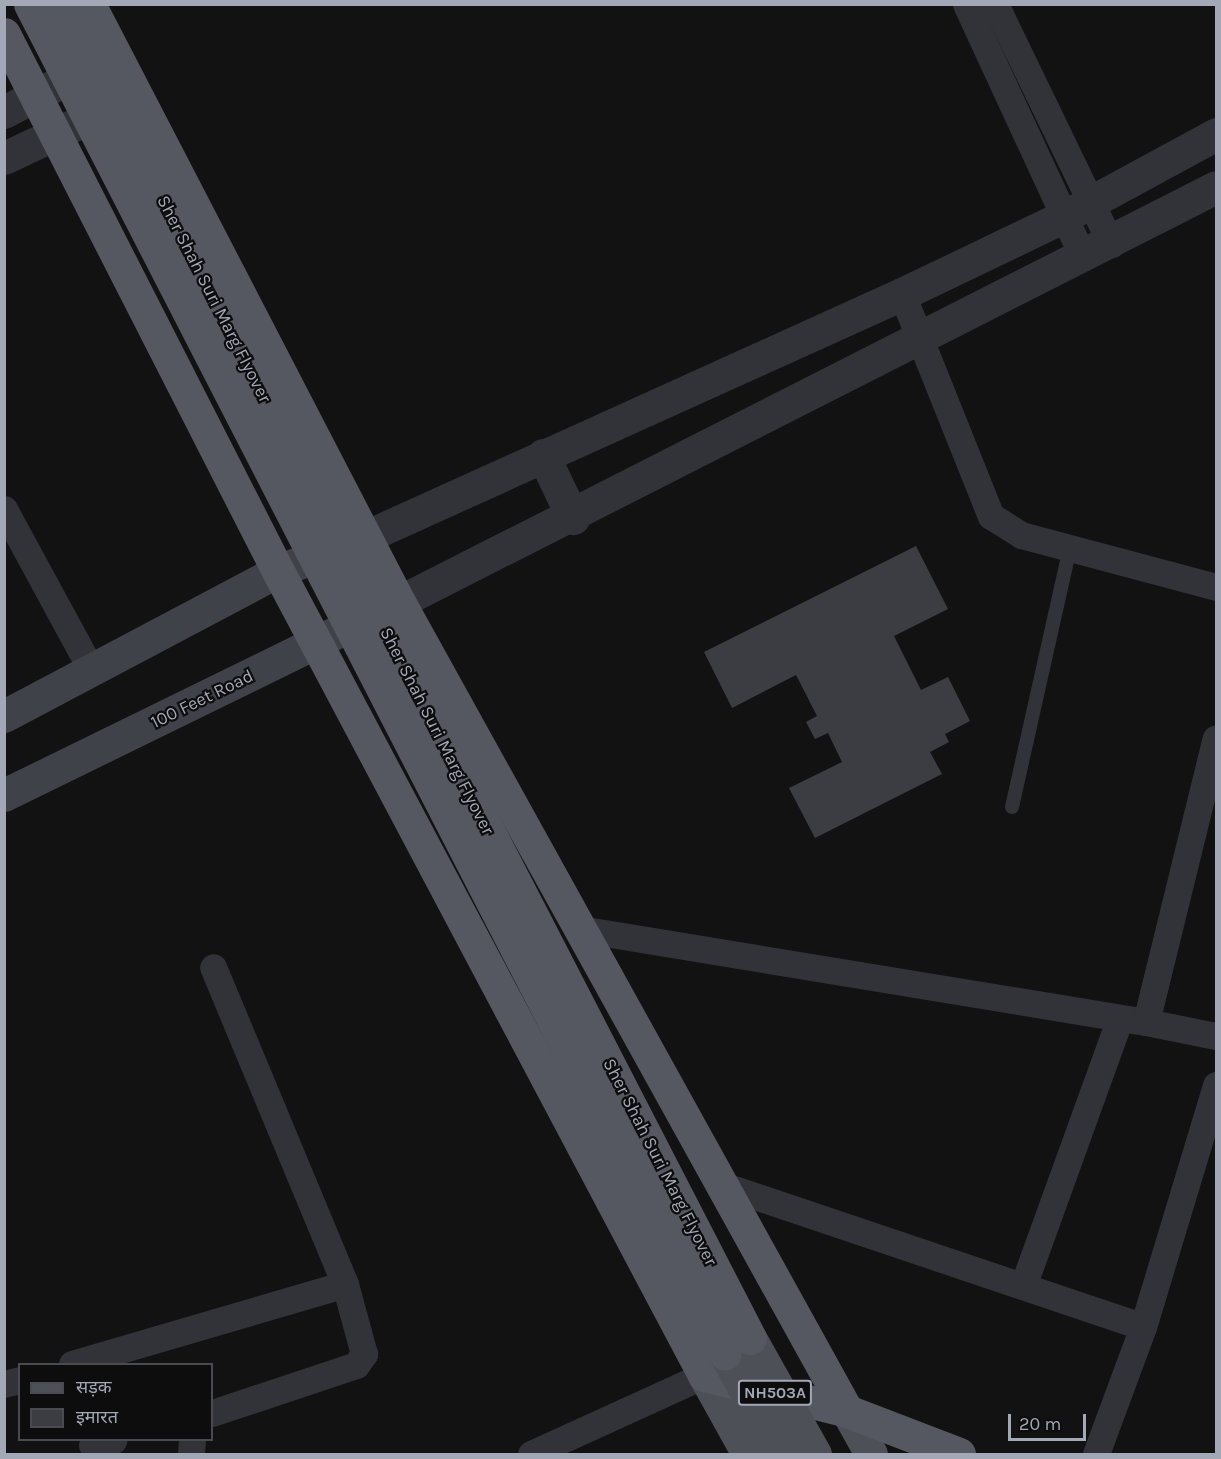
<!DOCTYPE html>
<meta charset="utf-8">
<style>
body{margin:0}
#map{position:relative;width:1221px;height:1459px;overflow:hidden;background:#121213;font-family:Karla,"Noto Sans Devanagari",sans-serif}
div>[style]{position:absolute}
[style*='--x']{left:calc(var(--x)*1px);top:calc(var(--y)*1px);width:calc(var(--w)*1px);rotate:calc(var(--a)*1deg)}
.building>*{inset:0;background:#3c3d43}
.service>*{height:14px;margin:-7px;padding:0 7px;transform-origin:7px;border-radius:7px;background:#323339}
.minor>*{height:27px;margin:-13.5px;padding:0 13.5px;transform-origin:13.5px;border-radius:13.5px;background:#323339}
.tertiary>*{height:33px;margin:-16.5px;padding:0 16.5px;transform-origin:16.5px;border-radius:16.5px;background:#323339}
.secondary>*{height:33px;margin:-16.5px;padding:0 16.5px;transform-origin:16.5px;border-radius:16.5px;background:#404249}
.primary>*{height:33px;margin:-16.5px;padding:0 16.5px;transform-origin:16.5px;border-radius:16.5px;background:#4e5058}
.trunk>*{height:33px;margin:-16.5px;padding:0 16.5px;transform-origin:16.5px;border-radius:16.5px;background:#565861}
.primary-bridge>*{height:33px;margin:-16.5px;padding:0 16.5px;transform-origin:16.5px;border-radius:16.5px;background:#4e5058}
.trunk-bridge>*{height:33px;margin:-16.5px;padding:0 16.5px;transform-origin:16.5px;border-radius:16.5px;background:#565861}
span{translate:-50% -50%;white-space:nowrap;text-align:center;line-height:1.15;-webkit-text-stroke:4.5px #0d0d0e;paint-order:stroke}
.shield-label span{padding:2px 4px;background:#0d0d0e;border:2px solid;border-radius:4px;-webkit-text-stroke-width:0}
.shield-label{font-size:16px;color:#a2a8b5;font-weight:700}
.street-label{font-size:18px;color:#a2a8b5}
.frame{position:absolute;inset:0;border:6px solid #a2a8b5;pointer-events:none}
.legend{position:absolute;left:18px;top:1363px;width:195px;height:78px;box-sizing:border-box;background:#0d0d0e;border:2px solid #494b51;margin:0;padding:8px 10px;list-style:none;font-size:18px;color:#a2a8b5}
.legend li{display:flex;align-items:center;gap:12px;height:30px}
.legend b{width:30px;border:2px solid #494b51}
.scale{position:absolute;left:1008px;top:1414px;width:78px;height:27px;box-sizing:border-box;border:3px solid #a2a8b5;border-top:0;padding-left:8px;font-size:18px;line-height:21px;white-space:nowrap;color:#a2a8b5;-webkit-text-stroke:4px #0d0d0e;paint-order:stroke}
</style>
<div id="map">
<div class="building">
<div style="clip-path:polygon(916px 546px,948px 609px,894px 636px,921px 690px,948px 677px,970px 721px,945px 734px,949px 742px,930px 752px,942px 774px,815px 838px,789px 788px,842px 762px,828px 733px,815px 739px,806px 722px,817px 716px,796px 675px,732px 708px,704px 652px)"></div>
</div>
<div class="service">
<div style="--x:1012;--y:807;--w:265;--a:-77.4"></div>
</div>
<div class="minor">
<div style="--x:966;--y:4;--w:279;--a:65.2"></div>
<div style="--x:995;--y:4;--w:267;--a:64.2"></div>
<div style="--x:902;--y:294;--w:239;--a:68.2"></div>
<div style="--x:991;--y:516;--w:36;--a:32"></div>
<div style="--x:1021;--y:535;--w:202;--a:14.9"></div>
<div style="--x:4;--y:509;--w:184;--a:61.5"></div>
<div style="--x:580;--y:929;--w:574;--a:9.33"></div>
<div style="--x:1146;--y:1022;--w:292;--a:-76.2"></div>
<div style="--x:1146;--y:1022;--w:71;--a:11.3"></div>
<div style="--x:722;--y:1185;--w:444;--a:18.6"></div>
<div style="--x:1023;--y:1286;--w:285;--a:-70.1"></div>
<div style="--x:72;--y:1364;--w:284;--a:-16.3"></div>
<div style="--x:4;--y:1384;--w:16;--a:-14"></div>
<div style="--x:212;--y:1413;--w:152;--a:-18.4"></div>
<div style="--x:356;--y:1365;--w:14;--a:-54"></div>
<div style="--x:364;--y:1354;--w:73;--a:-105.2"></div>
<div style="--x:345;--y:1284;--w:343;--a:-112.6"></div>
<div style="--x:92;--y:1445;--w:22;--a:-13"></div>
<div style="--x:191;--y:1454;--w:14;--a:-86"></div>
<div style="--x:531;--y:1454;--w:190;--a:-24.5"></div>
<div style="--x:1096;--y:1454;--w:135;--a:-69.7"></div>
<div style="--x:1143;--y:1327;--w:253;--a:-73.2"></div>
</div>
<div class="tertiary">
<div style="--x:4;--y:112;--w:101;--a:-27.8"></div>
<div style="--x:4;--y:158;--w:122;--a:-25.3"></div>
<div style="--x:543;--y:455;--w:70;--a:64.5"></div>
<div style="--x:365;--y:537;--w:589;--a:-24.35"></div>
<div style="--x:902;--y:294;--w:183;--a:-25.6"></div>
<div style="--x:1067;--y:215;--w:170;--a:-28.5"></div>
<div style="--x:399;--y:602;--w:916;--a:-26.93"></div>
</div>
<div class="secondary">
<div style="--x:4;--y:716;--w:310;--a:-27.9"></div>
<div style="--x:278;--y:571;--w:66;--a:-21.2"></div>
<div style="--x:4;--y:795;--w:414;--a:-26.1"></div>
</div>
<div class="primary">
<div style="--x:704;--y:1375;--w:90;--a:60.9"></div>
<div style="--x:847;--y:1411;--w:49;--a:60.8"></div>
</div>
<div class="trunk">
<div style="--x:89;--y:4;--w:674;--a:62.6"></div>
<div style="--x:399;--y:602;--w:925;--a:61.02"></div>
<div style="--x:4;--y:34;--w:603;--a:62.97"></div>
<div style="--x:278;--y:571;--w:910;--a:62.08"></div>
<div style="--x:704;--y:1375;--w:147;--a:14.1"></div>
<div style="--x:847;--y:1411;--w:120;--a:21"></div>
</div>
<div class="primary-bridge">
<div style="--x:750;--y:1338;--w:133;--a:60.7"></div>
<div style="--x:725;--y:1354;--w:115;--a:60.8"></div>
</div>
<div class="trunk-bridge">
<div style="--x:30;--y:4;--w:1518;--a:62.76"></div>
<div style="--x:62;--y:4;--w:1501;--a:62.72"></div>
</div>
<div class="shield-label">
<span style="left:775px;top:1393px">NH503A</span>
</div>
<div class="street-label">
<span style="left:214px;top:299px;rotate:63deg">Sher Shah Suri Marg Flyover</span>
<span style="left:202px;top:699px;rotate:-26deg">100 Feet Road</span>
<span style="left:437px;top:731px;rotate:63deg">Sher Shah Suri Marg Flyover</span>
<span style="left:660px;top:1162px;rotate:63deg">Sher Shah Suri Marg Flyover</span>
</div>
<div class="frame"></div>
<ul class="legend">
<li><b style="height:8px;background:#4e5058"></b>सड़क</li>
<li><b style="height:16px;background:#3c3d43"></b>इमारत</li>
</ul>
<div class="scale">20 m</div>
</div>
